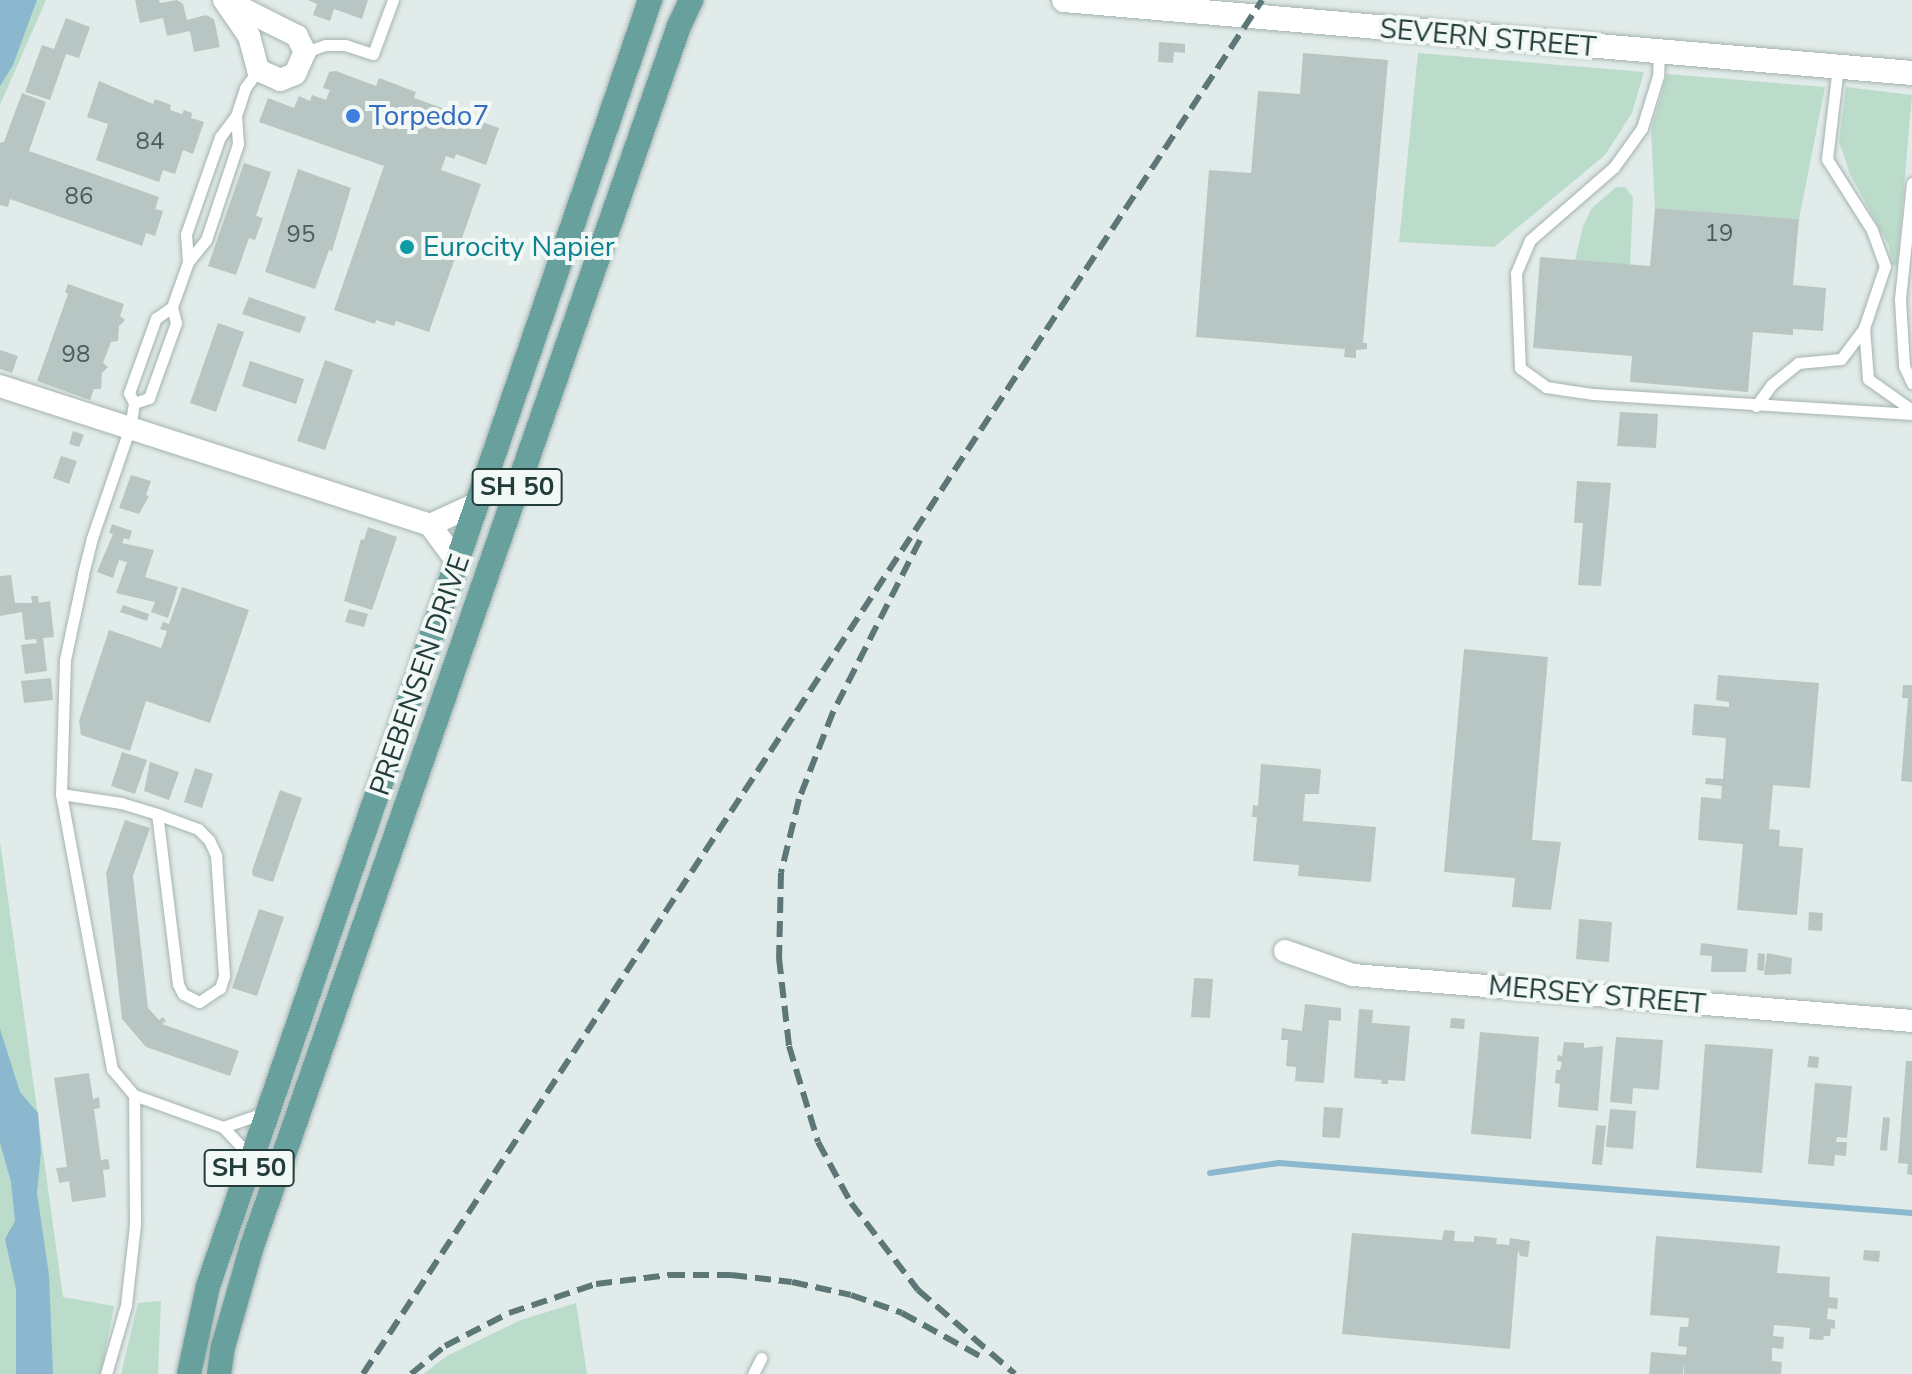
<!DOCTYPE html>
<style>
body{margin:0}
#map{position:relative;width:1912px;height:1374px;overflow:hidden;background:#e1ebe9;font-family:"Nunito Sans",sans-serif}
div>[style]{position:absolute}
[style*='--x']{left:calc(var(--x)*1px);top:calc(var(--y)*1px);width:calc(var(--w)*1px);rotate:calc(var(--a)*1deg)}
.green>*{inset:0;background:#bbdcca}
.water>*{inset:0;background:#8bb8cf}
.stream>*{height:6px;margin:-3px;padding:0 3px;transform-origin:3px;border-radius:3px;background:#8bb8cf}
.building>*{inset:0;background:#b7c6c2}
.roads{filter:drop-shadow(0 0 2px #a4b3b1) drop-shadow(0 0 2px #a4b3b1)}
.service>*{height:11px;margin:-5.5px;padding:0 5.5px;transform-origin:5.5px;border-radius:5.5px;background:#fff}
.minor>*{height:22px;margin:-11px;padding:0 11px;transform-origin:11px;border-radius:11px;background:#fff}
.tertiary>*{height:24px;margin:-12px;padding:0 12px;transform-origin:12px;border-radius:12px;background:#fff}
.primary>*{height:24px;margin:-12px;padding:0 12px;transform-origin:12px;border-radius:12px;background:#67a09c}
.rail>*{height:6px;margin-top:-3px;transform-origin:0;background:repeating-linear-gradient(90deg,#5c7775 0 16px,transparent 0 24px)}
.dots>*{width:22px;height:22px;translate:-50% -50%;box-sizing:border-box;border:4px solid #f2f8f6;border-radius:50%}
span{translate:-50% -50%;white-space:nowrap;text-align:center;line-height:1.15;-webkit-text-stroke:8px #f2f8f6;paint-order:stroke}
.number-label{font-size:24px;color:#475e5b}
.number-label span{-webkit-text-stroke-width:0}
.shield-label span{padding:2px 6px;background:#f2f8f6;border:2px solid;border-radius:6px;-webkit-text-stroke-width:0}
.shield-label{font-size:26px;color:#223c39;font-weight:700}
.street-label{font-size:28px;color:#223c39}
.shop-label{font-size:28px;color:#366cbe}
.left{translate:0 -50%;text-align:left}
.culture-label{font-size:28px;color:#0d838f}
</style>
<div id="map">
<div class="green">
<div style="clip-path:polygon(0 0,46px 0,0 105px)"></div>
<div style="clip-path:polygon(1418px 53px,1644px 72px,1632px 113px,1605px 155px,1494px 247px,1399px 242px)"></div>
<div style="clip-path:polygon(1667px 74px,1825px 87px,1799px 219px,1655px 208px,1651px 131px)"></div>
<div style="clip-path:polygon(1846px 87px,1912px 95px,1897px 266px,1892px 264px,1889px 246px,1850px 174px,1839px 142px)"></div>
<div style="clip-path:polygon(1616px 187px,1625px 187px,1633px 197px,1630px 265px,1575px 260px,1583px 226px,1592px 208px)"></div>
<div style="clip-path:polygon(0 841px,63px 1297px,114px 1306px,101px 1374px,0 1374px)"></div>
<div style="clip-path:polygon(161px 1301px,158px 1374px,121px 1374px,138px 1303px)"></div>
<div style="clip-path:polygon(576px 1303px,587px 1374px,423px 1374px,447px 1356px,521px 1320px)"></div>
</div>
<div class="water">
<div style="clip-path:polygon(0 0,37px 0,13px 65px,0 86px)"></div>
<div style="clip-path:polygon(0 1029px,20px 1092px,38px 1113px,41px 1152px,37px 1193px,49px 1275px,53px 1374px,16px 1374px,16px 1289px,5px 1239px,15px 1221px,11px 1182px,0 1143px)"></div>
</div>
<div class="stream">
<div style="--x:1210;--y:1173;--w:70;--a:-8.2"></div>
<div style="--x:1279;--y:1163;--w:635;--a:4.52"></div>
</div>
<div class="building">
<div style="clip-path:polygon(135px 0,159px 0,160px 3px,177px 0,183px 4px,187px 20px,206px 15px,214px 19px,220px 47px,194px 52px,190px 31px,167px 36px,163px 18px,140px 23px)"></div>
<div style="clip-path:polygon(308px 0,368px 0,362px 19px,334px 9px,330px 21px,313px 15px,317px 4px)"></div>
<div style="clip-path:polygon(66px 18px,90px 27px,79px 58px,66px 54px,50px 100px,25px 92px,42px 45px,54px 49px)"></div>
<div style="clip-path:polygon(1159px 42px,1185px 44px,1185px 53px,1174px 52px,1173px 63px,1158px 62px)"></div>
<div style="clip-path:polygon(1303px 53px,1388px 60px,1363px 343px,1367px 343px,1367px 349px,1356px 350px,1356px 358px,1344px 357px,1345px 349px,1196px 337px,1209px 170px,1251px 173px,1258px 91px,1300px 94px)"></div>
<div style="clip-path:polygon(336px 71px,376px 86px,379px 78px,416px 92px,414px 98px,499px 128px,486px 165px,456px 154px,454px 159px,446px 156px,441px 170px,481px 184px,429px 332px,396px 321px,394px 326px,376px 320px,375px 324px,334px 310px,384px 166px,259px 122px,268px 98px,294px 108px,299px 96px,310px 101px,312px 95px,326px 100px,330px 90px,323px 88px,329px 72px)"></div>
<div style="clip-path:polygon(99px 81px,153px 104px,155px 99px,171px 105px,170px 110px,182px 114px,184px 110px,192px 113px,191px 118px,204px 122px,193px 154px,183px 150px,175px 174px,163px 170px,159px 182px,96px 160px,108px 124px,87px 117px)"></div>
<div style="clip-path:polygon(22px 93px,46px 102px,29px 151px,159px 197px,155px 209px,163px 211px,155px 236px,146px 233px,142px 246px,10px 199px,8px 207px,0 205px,0 143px,4px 142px)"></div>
<div style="clip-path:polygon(244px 163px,271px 172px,256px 216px,263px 218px,255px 240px,249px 238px,236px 275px,208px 266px)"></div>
<div style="clip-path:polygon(298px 169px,351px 188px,332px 251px,329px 250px,315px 289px,265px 272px)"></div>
<div style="clip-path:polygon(1655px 208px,1799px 219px,1793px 285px,1826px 288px,1823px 331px,1793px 329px,1793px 335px,1753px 332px,1748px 392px,1630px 382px,1632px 356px,1533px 348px,1540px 257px,1650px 266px)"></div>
<div style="clip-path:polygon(68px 284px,124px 304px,120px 316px,125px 320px,119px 326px,118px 341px,111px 342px,103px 363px,108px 367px,102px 373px,101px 389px,94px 389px,90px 400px,37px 381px,68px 294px,65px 292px)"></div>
<div style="clip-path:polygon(249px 297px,306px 317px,300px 333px,242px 314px)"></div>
<div style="clip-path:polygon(218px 323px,244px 332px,216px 412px,190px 403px)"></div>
<div style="clip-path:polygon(0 350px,18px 356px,12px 373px,0 369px)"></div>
<div style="clip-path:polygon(325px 360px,353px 370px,325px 450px,297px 441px)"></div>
<div style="clip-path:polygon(250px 361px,304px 379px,296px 404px,242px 386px)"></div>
<div style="clip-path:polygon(1620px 412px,1658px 414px,1656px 448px,1617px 446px)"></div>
<div style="clip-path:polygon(73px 431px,84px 435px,79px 447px,69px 444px)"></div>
<div style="clip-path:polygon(61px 456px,77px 461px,69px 484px,53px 478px)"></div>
<div style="clip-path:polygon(131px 475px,151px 481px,146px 495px,149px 496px,139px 514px,119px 508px)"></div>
<div style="clip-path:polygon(1577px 481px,1611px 483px,1601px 586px,1578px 585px,1583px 523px,1574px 523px)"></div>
<div style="clip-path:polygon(112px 524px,132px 531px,129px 540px,124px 538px,122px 543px,154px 550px,145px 577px,178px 587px,168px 618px,151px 612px,155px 602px,116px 593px,127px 562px,119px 560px,113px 578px,97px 572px,113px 534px,109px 533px)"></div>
<div style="clip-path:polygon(368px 527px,397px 537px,372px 610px,344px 601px,361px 539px,364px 540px)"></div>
<div style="clip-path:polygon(11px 575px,15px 603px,32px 603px,31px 596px,38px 596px,39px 603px,50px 601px,54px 637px,43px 638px,47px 671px,25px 674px,21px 645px,37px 643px,36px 639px,25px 640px,22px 612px,0 616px,0 576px)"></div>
<div style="clip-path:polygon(182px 587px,249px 610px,210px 723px,146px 701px,130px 751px,81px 735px,79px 721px,109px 630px,161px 648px,167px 631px,160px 629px,163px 622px,169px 624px)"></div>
<div style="clip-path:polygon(123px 605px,149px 614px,147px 621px,120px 612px)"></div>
<div style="clip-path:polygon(349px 609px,368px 614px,364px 627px,345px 622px)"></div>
<div style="clip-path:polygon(1464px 649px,1548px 657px,1532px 840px,1561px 842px,1551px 910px,1512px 907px,1515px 878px,1444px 872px)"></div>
<div style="clip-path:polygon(1718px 675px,1819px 683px,1810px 788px,1773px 785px,1769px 829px,1780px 830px,1779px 846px,1803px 848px,1797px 915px,1737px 910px,1743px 844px,1698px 840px,1701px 797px,1721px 799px,1722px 786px,1705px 784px,1706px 778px,1723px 779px,1726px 738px,1692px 735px,1694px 704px,1729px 707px,1729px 702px,1716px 700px)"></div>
<div style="clip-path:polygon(51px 678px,53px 700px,24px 703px,21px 681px)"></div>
<div style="clip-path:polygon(1903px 685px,1912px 685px,1912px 782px,1901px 781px,1908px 698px,1902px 698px)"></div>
<div style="clip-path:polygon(122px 752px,147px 760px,135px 794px,111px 786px)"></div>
<div style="clip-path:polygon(150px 762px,179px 772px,169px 800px,144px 791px)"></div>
<div style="clip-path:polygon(1261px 764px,1321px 769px,1319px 794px,1305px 794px,1303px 821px,1376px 827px,1371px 882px,1298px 876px,1299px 865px,1253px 861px,1257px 817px,1252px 817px,1253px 805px,1258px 806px)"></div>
<div style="clip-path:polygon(195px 768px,213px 774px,202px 808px,184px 802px)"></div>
<div style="clip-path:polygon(280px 790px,302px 798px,273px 882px,253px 876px,252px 871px)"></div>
<div style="clip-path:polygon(125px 820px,150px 828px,133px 876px,148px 1008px,159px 1020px,163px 1017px,166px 1021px,162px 1024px,239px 1051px,230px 1076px,146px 1047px,122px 1019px,106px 873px)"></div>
<div style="clip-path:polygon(259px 909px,284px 917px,257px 996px,232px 988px)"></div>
<div style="clip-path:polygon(1809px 912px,1823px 913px,1822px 931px,1808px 930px)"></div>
<div style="clip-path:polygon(1579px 919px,1612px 922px,1609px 962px,1576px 959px)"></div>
<div style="clip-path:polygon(1701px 943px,1748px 949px,1746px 972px,1711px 972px,1712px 956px,1700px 955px)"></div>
<div style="clip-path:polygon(1758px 953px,1765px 954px,1764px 971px,1757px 970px)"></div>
<div style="clip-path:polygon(1767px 953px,1792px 958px,1791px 974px,1764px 975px)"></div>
<div style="clip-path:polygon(1194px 978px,1213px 979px,1210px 1018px,1191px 1017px)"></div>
<div style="clip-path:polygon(1305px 1004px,1341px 1008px,1341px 1021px,1329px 1020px,1324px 1083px,1295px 1081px,1296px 1067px,1286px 1066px,1288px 1040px,1281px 1040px,1282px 1028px,1302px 1031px)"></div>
<div style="clip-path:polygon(1359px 1009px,1373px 1010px,1372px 1023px,1410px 1026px,1405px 1081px,1388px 1080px,1388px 1084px,1381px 1084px,1382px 1080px,1354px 1078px)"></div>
<div style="clip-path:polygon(1451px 1018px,1465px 1019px,1464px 1029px,1450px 1028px)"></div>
<div style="clip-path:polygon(1480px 1032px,1539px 1037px,1531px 1139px,1471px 1134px)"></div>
<div style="clip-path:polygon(1616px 1037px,1663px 1040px,1659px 1090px,1633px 1088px,1632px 1104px,1610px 1102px)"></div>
<div style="clip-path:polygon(1564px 1042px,1584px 1043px,1584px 1048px,1603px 1046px,1598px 1111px,1558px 1107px,1560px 1084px,1555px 1083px,1556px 1070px,1560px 1070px,1562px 1062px,1557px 1061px,1558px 1055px,1562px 1056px)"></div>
<div style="clip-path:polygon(1705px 1044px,1773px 1049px,1762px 1173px,1696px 1168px)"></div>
<div style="clip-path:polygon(1809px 1056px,1819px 1057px,1818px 1068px,1807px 1067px)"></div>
<div style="clip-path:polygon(1906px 1061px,1912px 1061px,1912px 1175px,1907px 1174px,1908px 1164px,1898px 1163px)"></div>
<div style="clip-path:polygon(89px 1073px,93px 1099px,99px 1097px,100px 1108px,94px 1109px,101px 1160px,108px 1159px,110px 1169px,103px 1170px,106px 1197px,72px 1202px,69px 1181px,59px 1183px,58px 1176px,56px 1168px,67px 1167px,54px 1078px)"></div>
<div style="clip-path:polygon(1815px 1083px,1852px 1086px,1847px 1138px,1837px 1137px,1836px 1142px,1847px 1142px,1846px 1156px,1835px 1155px,1834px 1166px,1808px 1164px)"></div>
<div style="clip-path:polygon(1324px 1107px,1343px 1108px,1340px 1138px,1322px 1137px)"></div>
<div style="clip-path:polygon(1610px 1109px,1636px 1111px,1633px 1149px,1606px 1147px)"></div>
<div style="clip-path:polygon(1883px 1117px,1890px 1118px,1887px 1151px,1880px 1150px)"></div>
<div style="clip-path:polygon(1596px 1125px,1606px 1126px,1602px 1165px,1592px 1164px)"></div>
<div style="clip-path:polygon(1444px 1230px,1455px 1231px,1454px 1241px,1474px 1242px,1474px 1236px,1497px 1238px,1496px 1244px,1509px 1245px,1510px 1238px,1530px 1241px,1528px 1257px,1520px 1256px,1518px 1250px,1510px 1349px,1342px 1334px,1352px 1233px,1442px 1240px)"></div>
<div style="clip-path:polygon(1656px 1236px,1780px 1246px,1777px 1273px,1830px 1277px,1829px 1297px,1838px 1298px,1837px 1309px,1828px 1308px,1827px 1319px,1835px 1320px,1835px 1329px,1831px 1328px,1830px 1336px,1824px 1336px,1823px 1340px,1809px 1339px,1810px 1328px,1774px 1325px,1773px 1336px,1784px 1337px,1783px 1349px,1772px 1348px,1772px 1361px,1782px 1362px,1781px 1374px,1684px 1374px,1684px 1362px,1683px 1374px,1649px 1374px,1651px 1352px,1686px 1355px,1687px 1347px,1678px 1346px,1680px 1327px,1688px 1327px,1689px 1318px,1650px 1315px)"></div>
<div style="clip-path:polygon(1864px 1250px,1880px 1251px,1879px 1262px,1863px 1260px)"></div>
</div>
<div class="roads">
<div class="service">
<div style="--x:305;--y:52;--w:21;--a:-19"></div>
<div style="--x:325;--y:45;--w:20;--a:0"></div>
<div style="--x:345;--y:45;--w:29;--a:18"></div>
<div style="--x:373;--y:54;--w:58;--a:-69.7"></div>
<div style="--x:1659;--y:52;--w:24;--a:92"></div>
<div style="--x:1658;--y:76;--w:54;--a:107.1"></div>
<div style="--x:1642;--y:128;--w:48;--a:125.7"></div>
<div style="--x:1614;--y:167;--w:111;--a:139"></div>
<div style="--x:1530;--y:240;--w:36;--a:113"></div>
<div style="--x:1516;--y:273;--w:95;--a:87.6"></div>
<div style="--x:1520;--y:368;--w:32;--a:36"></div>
<div style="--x:1546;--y:387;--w:48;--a:8.5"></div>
<div style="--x:1593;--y:394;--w:320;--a:3.6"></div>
<div style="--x:1912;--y:183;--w:118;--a:95.9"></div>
<div style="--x:1900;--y:300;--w:66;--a:86.5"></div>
<div style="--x:1904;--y:366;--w:19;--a:65"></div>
<div style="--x:188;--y:262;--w:28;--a:-94"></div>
<div style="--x:186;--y:234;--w:103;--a:-70.7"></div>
<div style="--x:220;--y:137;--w:26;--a:-53"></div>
<div style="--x:236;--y:116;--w:29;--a:-72"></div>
<div style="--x:245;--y:88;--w:22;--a:-54"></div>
<div style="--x:172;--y:307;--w:19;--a:145"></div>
<div style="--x:156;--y:318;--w:80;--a:109.8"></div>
<div style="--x:129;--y:393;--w:11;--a:63"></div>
<div style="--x:134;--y:403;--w:24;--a:99"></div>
<div style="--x:130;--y:427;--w:117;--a:108.9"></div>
<div style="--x:92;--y:538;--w:38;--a:104"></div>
<div style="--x:83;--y:575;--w:87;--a:102"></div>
<div style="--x:65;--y:660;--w:134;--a:91.7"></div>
<div style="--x:61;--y:794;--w:280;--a:79.5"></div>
<div style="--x:112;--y:1069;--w:34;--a:50"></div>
<div style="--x:134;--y:1095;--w:95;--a:19.8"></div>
<div style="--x:223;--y:1127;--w:41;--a:47"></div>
<div style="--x:1864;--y:328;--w:51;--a:85.5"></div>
<div style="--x:1868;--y:379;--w:54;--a:35.2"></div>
<div style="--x:134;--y:403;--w:16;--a:-18"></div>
<div style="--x:149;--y:398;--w:80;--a:-70.2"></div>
<div style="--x:176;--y:323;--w:16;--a:-104"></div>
<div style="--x:172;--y:307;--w:48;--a:-70.4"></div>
<div style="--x:188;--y:262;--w:28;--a:-51"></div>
<div style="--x:206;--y:240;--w:101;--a:-71.6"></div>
<div style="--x:238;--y:144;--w:28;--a:-94"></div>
<div style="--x:1756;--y:406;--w:26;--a:-54"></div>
<div style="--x:1771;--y:385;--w:35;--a:-39"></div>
<div style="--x:1798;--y:363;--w:43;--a:-5.3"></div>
<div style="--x:1841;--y:359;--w:39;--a:-53"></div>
<div style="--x:1864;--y:328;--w:65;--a:-71.3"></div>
<div style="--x:1885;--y:266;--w:38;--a:-110"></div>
<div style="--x:1872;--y:230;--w:84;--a:-122.4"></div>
<div style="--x:1827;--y:159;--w:93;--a:-83.2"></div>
<div style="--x:61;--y:794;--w:61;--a:8.5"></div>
<div style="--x:121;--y:803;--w:38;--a:17"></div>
<div style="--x:157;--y:814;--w:44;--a:20.1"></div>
<div style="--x:198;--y:829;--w:16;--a:45"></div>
<div style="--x:209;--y:840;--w:17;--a:65"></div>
<div style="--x:216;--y:855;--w:121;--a:86.2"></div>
<div style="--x:224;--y:976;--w:13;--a:108"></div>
<div style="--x:220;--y:988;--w:25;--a:146"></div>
<div style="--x:199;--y:1002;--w:18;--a:-153"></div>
<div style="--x:183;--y:994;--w:11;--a:-117"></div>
<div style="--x:178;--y:984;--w:171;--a:-97"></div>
<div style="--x:223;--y:1127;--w:43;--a:-18.9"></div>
<div style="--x:106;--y:1374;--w:72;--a:-73.8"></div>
<div style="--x:126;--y:1305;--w:81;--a:-83.6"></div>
<div style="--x:135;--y:1225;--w:130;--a:-90.4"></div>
<div style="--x:753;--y:1374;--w:18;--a:-63"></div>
</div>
<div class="minor">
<div style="--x:224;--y:0;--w:44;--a:55.2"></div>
<div style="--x:249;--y:36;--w:35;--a:75"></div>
<div style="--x:258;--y:70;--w:24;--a:24"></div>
<div style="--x:280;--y:80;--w:16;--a:-22"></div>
<div style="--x:295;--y:74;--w:24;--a:-66"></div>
<div style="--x:305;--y:52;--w:18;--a:-117"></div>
<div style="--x:297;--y:36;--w:80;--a:-153.4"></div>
<div style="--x:0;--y:386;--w:452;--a:17.9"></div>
<div style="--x:430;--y:525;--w:47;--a:53.6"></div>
<div style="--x:430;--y:525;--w:53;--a:-24.6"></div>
<div style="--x:1285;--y:951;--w:72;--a:19.4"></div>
<div style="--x:1353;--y:975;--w:561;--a:4.7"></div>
</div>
<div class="tertiary">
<div style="--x:1064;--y:0;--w:851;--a:4.92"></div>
</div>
<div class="primary">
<div style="--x:189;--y:1374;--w:90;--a:-77.8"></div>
<div style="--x:208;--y:1286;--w:1360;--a:-71.03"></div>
<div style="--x:219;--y:1374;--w:27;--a:-82"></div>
<div style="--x:223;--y:1347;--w:105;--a:-74"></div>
<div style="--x:252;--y:1246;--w:1293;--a:-70.71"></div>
<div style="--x:679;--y:26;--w:29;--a:-65"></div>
</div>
</div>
<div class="rail">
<div style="--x:920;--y:540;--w:193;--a:116.8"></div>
<div style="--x:833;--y:712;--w:93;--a:111.3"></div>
<div style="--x:799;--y:799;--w:76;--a:103.7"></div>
<div style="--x:781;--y:873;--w:85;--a:91.3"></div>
<div style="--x:779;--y:958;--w:89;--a:83.5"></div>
<div style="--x:789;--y:1046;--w:100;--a:73.2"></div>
<div style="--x:818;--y:1142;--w:69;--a:61.6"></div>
<div style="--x:851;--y:1203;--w:110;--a:52.4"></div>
<div style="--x:918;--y:1290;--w:128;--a:40.9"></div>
<div style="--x:363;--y:1374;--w:1642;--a:-56.8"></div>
<div style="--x:411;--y:1374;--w:44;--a:-39.5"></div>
<div style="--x:445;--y:1346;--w:72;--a:-27.3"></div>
<div style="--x:509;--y:1313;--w:92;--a:-18.4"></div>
<div style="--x:596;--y:1284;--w:74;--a:-7"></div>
<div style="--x:669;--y:1275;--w:62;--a:0"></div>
<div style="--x:731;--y:1275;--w:61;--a:6.5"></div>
<div style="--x:792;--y:1282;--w:60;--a:12.4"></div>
<div style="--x:851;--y:1295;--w:54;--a:19.4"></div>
<div style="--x:902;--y:1313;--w:89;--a:28.9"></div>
</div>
<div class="dots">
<div style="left:353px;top:116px;background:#3f7fe0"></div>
<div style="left:407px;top:247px;background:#0f9aa8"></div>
</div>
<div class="number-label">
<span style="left:150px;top:142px">84</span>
<span style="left:79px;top:197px">86</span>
<span style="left:1719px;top:234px">19</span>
<span style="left:301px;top:235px">95</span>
<span style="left:76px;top:355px">98</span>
</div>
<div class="shield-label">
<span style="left:517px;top:487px">SH 50</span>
<span style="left:249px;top:1168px">SH 50</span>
</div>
<div class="street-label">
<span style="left:1488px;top:38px;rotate:5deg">SEVERN STREET</span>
<span style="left:420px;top:675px;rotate:-71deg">PREBENSEN DRIVE</span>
<span style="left:1597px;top:995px;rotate:5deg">MERSEY STREET</span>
</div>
<div class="shop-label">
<span class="left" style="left:369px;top:116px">Torpedo7</span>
</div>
<div class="culture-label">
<span class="left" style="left:423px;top:247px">Eurocity Napier</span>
</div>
</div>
